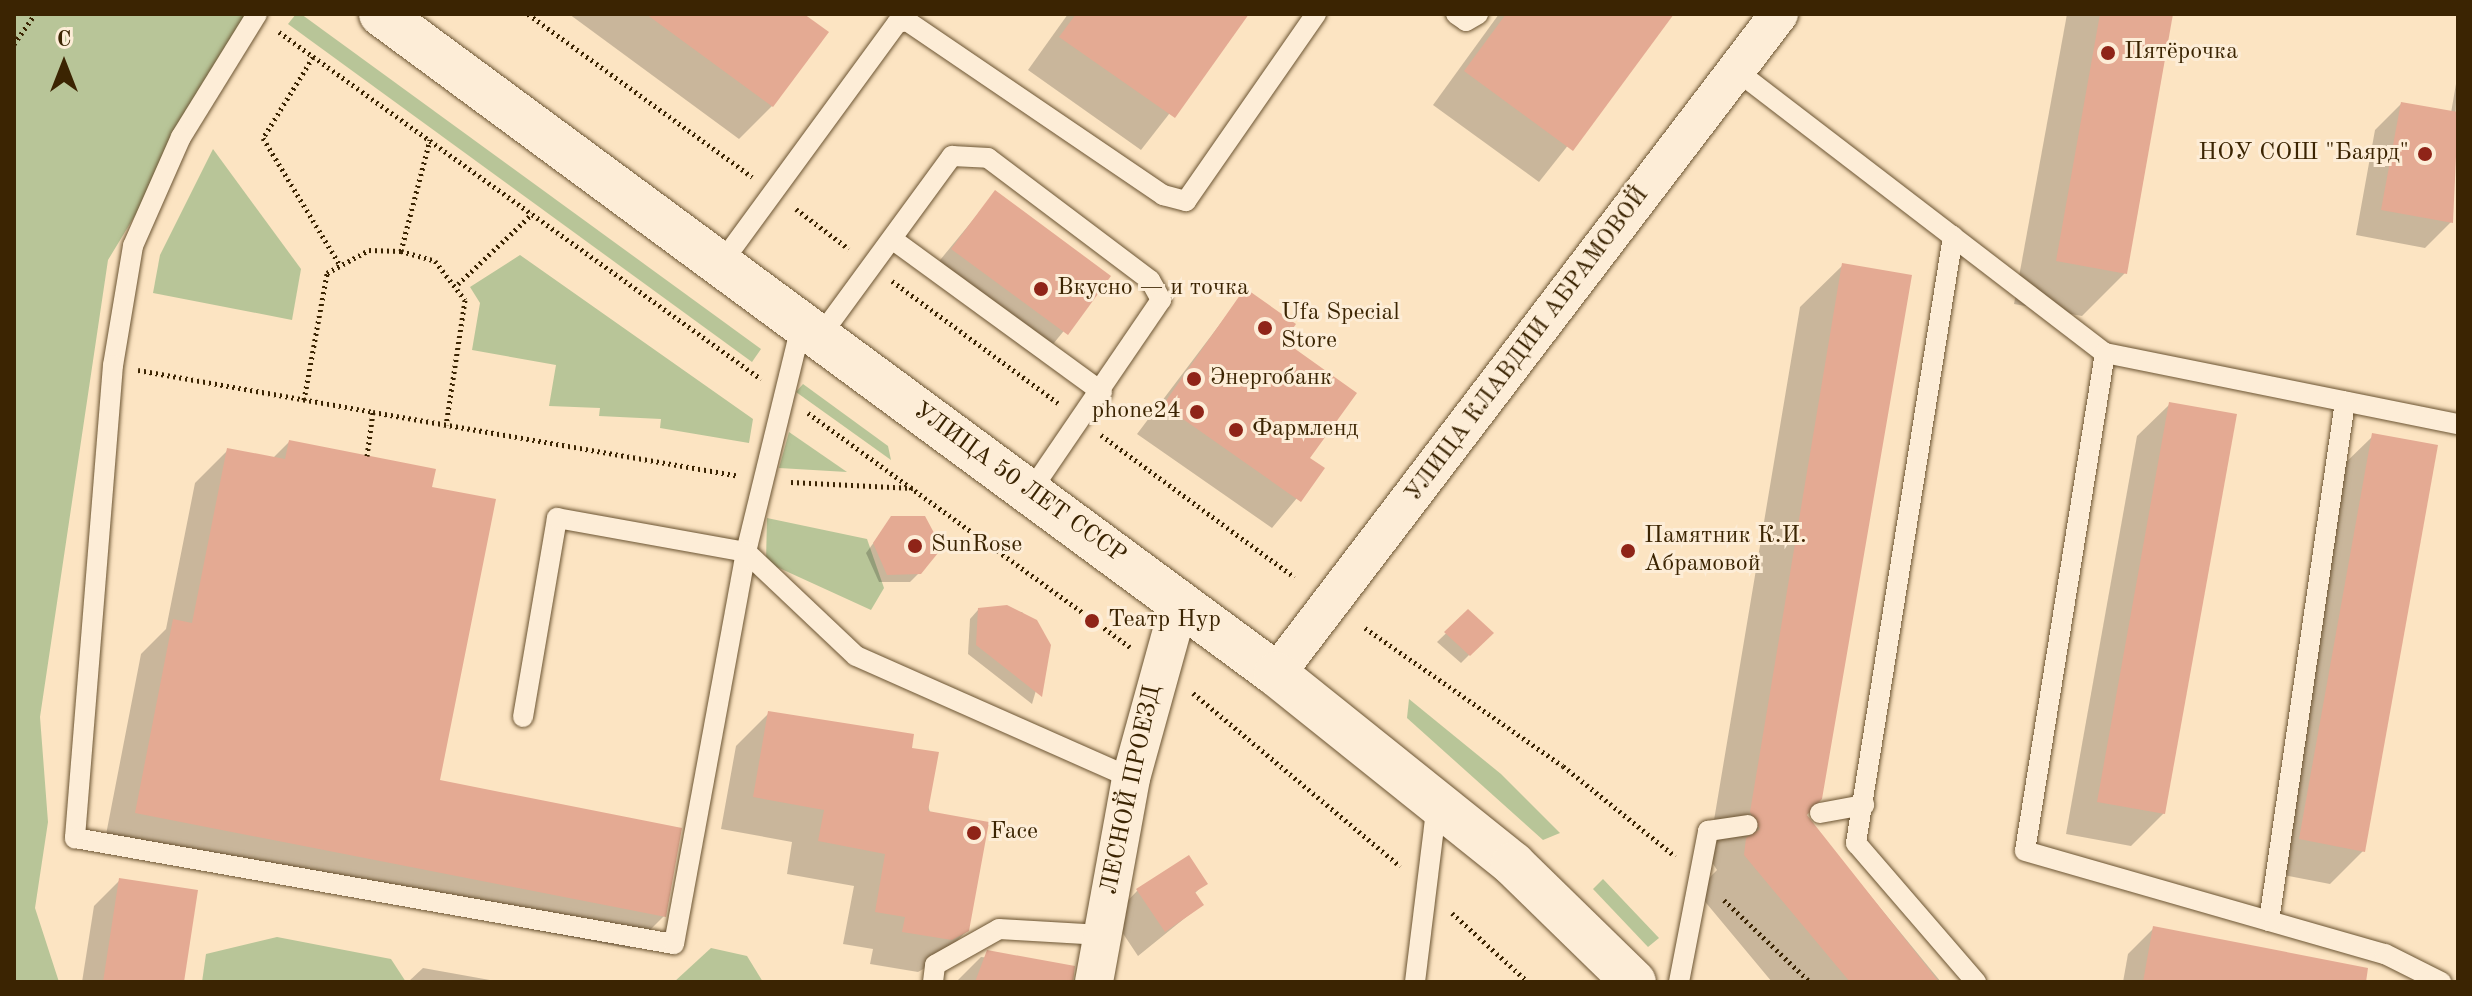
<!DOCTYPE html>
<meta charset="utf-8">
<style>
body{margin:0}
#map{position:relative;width:2472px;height:996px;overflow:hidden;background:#fce4c2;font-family:"Old Standard TT",serif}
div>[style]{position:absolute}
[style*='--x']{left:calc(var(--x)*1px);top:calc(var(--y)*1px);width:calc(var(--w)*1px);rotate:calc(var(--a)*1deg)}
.green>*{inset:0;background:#b8c598}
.shadow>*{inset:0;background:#0003}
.building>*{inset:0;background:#e4aa93}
.path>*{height:5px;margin-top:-2.5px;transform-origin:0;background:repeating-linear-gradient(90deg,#3b2402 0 2px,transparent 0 6px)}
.roads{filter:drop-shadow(0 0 2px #6b5432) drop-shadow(0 0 2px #6b5432)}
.service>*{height:20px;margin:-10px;padding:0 10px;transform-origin:10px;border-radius:10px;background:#fdedd7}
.minor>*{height:38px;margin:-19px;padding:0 19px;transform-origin:19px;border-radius:19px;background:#fdedd7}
.secondary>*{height:44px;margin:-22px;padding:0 22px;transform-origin:22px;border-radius:22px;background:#fdedd7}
.dots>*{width:22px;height:22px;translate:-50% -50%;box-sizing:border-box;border:4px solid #fdedd7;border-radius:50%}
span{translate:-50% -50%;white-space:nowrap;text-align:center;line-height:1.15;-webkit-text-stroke:6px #fdedd7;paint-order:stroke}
.poi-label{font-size:24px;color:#3b2402}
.left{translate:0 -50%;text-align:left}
.right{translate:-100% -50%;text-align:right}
.street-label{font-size:24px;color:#3b2402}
.frame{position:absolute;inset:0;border:16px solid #3b2402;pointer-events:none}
.north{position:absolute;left:24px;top:24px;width:80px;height:80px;-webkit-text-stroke:6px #fdedd7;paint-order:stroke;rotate:0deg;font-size:22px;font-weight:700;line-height:32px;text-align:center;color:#3b2402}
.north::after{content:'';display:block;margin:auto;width:28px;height:36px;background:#3b2402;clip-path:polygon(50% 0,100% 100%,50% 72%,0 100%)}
</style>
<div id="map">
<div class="green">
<div style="clip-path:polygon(14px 14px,256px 16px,108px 260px,40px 717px,48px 822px,35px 908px,59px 982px,14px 982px)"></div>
<div style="clip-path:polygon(296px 14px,301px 14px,761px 349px,752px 362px,288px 24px)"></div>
<div style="clip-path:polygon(213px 149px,301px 269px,292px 320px,153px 293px,160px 255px)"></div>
<div style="clip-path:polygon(520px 255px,753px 419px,749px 443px,660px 428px,661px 419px,599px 416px,600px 408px,549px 406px,556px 365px,472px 350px,480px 303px,470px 287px)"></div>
<div style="clip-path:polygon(803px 384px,888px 446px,891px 460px,796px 392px)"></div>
<div style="clip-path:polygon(789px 432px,847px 472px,779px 468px)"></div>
<div style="clip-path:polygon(767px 518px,867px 539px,884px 588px,871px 610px,766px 562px)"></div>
<div style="clip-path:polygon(1409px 699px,1501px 774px,1560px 833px,1543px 840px,1407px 718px)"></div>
<div style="clip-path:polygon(1603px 879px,1659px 938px,1648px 947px,1593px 889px)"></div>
<div style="clip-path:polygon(277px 937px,391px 959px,406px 982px,202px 982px,206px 954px)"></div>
<div style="clip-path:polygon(711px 948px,747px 956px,763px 982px,674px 982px)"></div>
</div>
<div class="shadow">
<div style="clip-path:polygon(569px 14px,801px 14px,772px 106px,739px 139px)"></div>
<div style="clip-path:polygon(1068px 14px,1247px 14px,1141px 150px,1028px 70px)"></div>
<div style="clip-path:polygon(1499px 14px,1672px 14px,1539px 182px,1433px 105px)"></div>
<div style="clip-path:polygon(2067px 14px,2171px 14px,2125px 273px,2082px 316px,2014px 304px)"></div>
<div style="clip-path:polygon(2457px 78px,2451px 222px,2425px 248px,2356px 235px,2375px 130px,2401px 104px,2451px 113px)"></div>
<div style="clip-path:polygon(995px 193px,1108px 277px,1040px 360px,927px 276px)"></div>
<div style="clip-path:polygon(1843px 265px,1805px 816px,1941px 982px,1772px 982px,1702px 898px,1704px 883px,1717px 870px,1708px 856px,1800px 307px)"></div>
<div style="clip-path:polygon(1245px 291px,1281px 341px,1307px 458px,1322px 468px,1272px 528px,1137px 434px)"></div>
<div style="clip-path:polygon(2170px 404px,2164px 813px,2131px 846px,2066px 834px,2137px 436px)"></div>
<div style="clip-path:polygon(2373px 436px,2363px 851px,2330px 884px,2268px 872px,2340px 468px)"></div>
<div style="clip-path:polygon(289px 442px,438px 781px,664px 916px,631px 949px,104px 845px,141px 654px,166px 629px,195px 483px,228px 450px,273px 458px)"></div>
<div style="clip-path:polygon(892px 518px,919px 573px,910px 582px,879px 582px,866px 553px)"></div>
<div style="clip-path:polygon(978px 610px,1022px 612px,1049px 646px,1032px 704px,968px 654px,970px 619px)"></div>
<div style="clip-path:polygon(1468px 612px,1491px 633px,1461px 663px,1437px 642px)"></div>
<div style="clip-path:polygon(769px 713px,910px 750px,968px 930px,934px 963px,918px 972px,870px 964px,873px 949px,843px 944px,854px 886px,787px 874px,792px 842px,721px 829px,736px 746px)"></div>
<div style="clip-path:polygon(120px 880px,182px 982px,82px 982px,94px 906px)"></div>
<div style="clip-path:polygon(1205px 883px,1194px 894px,1201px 905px,1138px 956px,1112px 917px,1137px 891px)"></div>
<div style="clip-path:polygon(2154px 928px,2354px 982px,2123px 982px,2128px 954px)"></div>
<div style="clip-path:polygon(981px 957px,1053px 964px,1050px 982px,956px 982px)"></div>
<div style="clip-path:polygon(423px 968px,501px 982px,408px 982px)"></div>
</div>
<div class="building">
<div style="clip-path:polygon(646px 14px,804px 14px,829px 32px,773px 107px)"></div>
<div style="clip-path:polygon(1076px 14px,1249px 14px,1175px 118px,1059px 37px)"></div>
<div style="clip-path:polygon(1506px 14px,1674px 14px,1573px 151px,1464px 71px)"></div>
<div style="clip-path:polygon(2100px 14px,2173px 14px,2127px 274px,2056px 261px)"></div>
<div style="clip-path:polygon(2401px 102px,2458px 112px,2453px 223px,2381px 210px)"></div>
<div style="clip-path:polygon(995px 190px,1111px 276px,1068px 335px,951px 249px)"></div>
<div style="clip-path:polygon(1842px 263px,1912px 275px,1822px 799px,1807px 815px,1939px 982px,1850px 982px,1744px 855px,1746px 838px,1760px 829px,1750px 812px)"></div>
<div style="clip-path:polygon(1245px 288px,1296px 324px,1284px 341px,1357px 393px,1310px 458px,1325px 468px,1301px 502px,1163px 405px)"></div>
<div style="clip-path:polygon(2169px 402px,2237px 414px,2165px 814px,2097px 802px)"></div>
<div style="clip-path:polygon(2372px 433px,2438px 445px,2365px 852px,2299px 839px)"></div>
<div style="clip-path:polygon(289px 440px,436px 469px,432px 487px,496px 499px,440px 780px,682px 828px,666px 917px,135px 813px,173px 619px,192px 623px,227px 448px,285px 459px)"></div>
<div style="clip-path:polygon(891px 516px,925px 516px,942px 548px,921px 574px,887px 575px,873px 543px)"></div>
<div style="clip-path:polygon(1007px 605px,1037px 620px,1051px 645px,1042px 697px,976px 645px,978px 608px)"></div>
<div style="clip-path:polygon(1468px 609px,1494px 633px,1470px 656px,1444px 632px)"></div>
<div style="clip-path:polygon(768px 711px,914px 734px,912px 748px,939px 752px,928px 811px,989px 822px,969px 931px,952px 940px,902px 932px,905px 917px,875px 912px,885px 854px,818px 841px,824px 810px,753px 797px)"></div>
<div style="clip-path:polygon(1189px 855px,1208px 884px,1195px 892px,1204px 905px,1165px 932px,1136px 889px)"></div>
<div style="clip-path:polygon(119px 878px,198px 890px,184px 982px,103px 982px)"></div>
<div style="clip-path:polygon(2153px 926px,2368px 968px,2366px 982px,2143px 982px)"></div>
<div style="clip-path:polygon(987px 950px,1075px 966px,1073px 982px,975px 982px)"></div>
</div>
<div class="path">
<div style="--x:528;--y:14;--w:277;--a:36"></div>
<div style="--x:279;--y:32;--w:594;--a:35.75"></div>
<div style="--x:14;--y:44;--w:37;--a:-55"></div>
<div style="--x:313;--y:57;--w:95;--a:121.7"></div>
<div style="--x:263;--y:138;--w:149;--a:58.8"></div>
<div style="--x:796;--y:209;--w:66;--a:37"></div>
<div style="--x:401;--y:251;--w:115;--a:-75.4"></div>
<div style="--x:892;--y:281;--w:206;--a:36.3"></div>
<div style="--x:458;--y:284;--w:102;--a:-43.4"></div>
<div style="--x:138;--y:370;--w:239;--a:10.1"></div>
<div style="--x:304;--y:400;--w:129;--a:-79.7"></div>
<div style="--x:327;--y:273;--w:48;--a:-28.7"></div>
<div style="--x:369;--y:250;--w:32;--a:2"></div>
<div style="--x:401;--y:251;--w:35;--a:16"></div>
<div style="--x:435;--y:261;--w:49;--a:52.4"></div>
<div style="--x:465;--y:300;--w:126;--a:98.6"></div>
<div style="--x:808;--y:413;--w:398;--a:36"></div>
<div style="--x:1101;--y:435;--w:240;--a:36.3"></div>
<div style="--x:367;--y:456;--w:44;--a:-82.2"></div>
<div style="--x:373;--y:412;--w:371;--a:9.9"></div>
<div style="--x:791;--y:482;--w:122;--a:2.8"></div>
<div style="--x:1365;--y:628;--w:241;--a:34.9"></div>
<div style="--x:1563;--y:766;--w:144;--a:38.8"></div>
<div style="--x:1193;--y:693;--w:270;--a:39.9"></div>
<div style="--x:1724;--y:900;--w:119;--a:43.6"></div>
<div style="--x:1452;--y:913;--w:103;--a:42.2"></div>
</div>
<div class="roads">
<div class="service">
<div style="--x:257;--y:14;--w:145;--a:121.7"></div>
<div style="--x:181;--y:137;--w:119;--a:113.8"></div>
<div style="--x:133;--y:246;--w:121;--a:99.5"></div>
<div style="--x:113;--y:365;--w:475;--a:94.6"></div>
<div style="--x:75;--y:838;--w:608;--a:10.04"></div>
<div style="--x:674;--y:944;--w:399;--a:-79.6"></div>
<div style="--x:746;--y:552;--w:232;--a:-76.3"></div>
<div style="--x:1456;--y:14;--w:12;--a:35"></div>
<div style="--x:1466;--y:21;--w:14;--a:-30"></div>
<div style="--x:1737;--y:71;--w:464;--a:37.5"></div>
<div style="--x:2105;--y:353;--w:504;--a:99.13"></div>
<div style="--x:2025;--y:851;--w:374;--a:16"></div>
<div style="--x:2385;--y:954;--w:63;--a:26.6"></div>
<div style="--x:1953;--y:236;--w:615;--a:99.08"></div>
<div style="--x:1856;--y:843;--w:184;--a:49.2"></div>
<div style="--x:892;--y:239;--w:260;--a:36.1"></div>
<div style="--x:720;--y:265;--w:300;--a:-53.8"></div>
<div style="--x:897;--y:23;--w:10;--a:-11"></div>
<div style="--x:907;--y:21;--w:310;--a:34.2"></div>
<div style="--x:1163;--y:195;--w:24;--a:15"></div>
<div style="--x:1186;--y:201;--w:228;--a:-55.2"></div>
<div style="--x:818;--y:339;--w:227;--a:-53.8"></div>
<div style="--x:952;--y:156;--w:36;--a:3"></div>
<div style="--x:988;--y:158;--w:203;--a:37"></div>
<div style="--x:1150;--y:280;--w:23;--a:61"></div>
<div style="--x:1161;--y:300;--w:232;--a:124.3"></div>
<div style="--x:2105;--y:353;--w:360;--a:11.4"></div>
<div style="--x:523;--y:717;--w:202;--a:-80.3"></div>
<div style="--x:557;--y:518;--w:192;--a:10.2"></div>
<div style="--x:746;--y:552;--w:151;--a:43.4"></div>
<div style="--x:856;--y:656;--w:301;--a:23.9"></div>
<div style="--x:1820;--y:813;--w:45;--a:-10.3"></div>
<div style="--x:2269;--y:921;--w:525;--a:-81.67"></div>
<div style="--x:933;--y:982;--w:17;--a:-83"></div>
<div style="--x:935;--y:965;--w:73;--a:-29.4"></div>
<div style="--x:999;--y:929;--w:103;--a:3.3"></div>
<div style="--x:1415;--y:982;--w:179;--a:-83"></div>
<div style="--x:1679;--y:982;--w:154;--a:-79.1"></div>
<div style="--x:1708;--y:831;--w:40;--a:-8.5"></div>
</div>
<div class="minor">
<div style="--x:1276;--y:674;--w:830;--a:-52.69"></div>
<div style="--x:1094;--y:982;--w:207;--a:-79.7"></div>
<div style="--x:1131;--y:778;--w:184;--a:-74.5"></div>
</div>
<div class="secondary">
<div style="--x:381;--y:14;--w:1112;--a:36.41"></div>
<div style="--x:1276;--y:674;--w:304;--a:38.7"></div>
<div style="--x:1513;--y:864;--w:169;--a:44.3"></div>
</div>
</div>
<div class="dots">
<div style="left:2108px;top:53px;background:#8f2418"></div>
<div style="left:2425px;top:154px;background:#8f2418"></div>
<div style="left:1041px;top:289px;background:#8f2418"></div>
<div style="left:1265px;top:328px;background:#8f2418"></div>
<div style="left:1194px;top:379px;background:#8f2418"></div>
<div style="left:1197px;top:412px;background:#8f2418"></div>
<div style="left:1236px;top:430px;background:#8f2418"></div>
<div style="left:915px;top:546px;background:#8f2418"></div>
<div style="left:1628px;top:551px;background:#8f2418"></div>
<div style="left:1092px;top:621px;background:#8f2418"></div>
<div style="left:974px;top:833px;background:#8f2418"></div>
</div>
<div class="poi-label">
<span class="left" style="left:2124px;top:53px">Пятёрочка</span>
<span class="right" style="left:2409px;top:154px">НОУ СОШ "Баярд"</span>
<span class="left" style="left:1057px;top:289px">Вкусно — и точка</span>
<span class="left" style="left:1281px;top:328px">Ufa Special<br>Store</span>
<span class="left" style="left:1210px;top:379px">Энергобанк</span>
<span class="right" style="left:1181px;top:412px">phone24</span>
<span class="left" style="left:1252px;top:430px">Фармленд</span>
<span class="left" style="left:1644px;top:551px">Памятник К.И.<br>Абрамовой</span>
<span class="left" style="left:931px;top:546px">SunRose</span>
<span class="left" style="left:1108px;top:621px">Театр Нур</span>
<span class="left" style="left:990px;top:833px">Face</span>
</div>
<div class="street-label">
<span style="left:1528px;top:345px;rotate:-53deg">УЛИЦА КЛАВДИИ АБРАМОВОЙ</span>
<span style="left:1019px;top:484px;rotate:36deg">УЛИЦА 50 ЛЕТ СССР</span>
<span style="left:1132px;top:790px;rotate:-78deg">ЛЕСНОЙ ПРОЕЗД</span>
</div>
<div class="frame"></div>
<div class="north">С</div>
</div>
